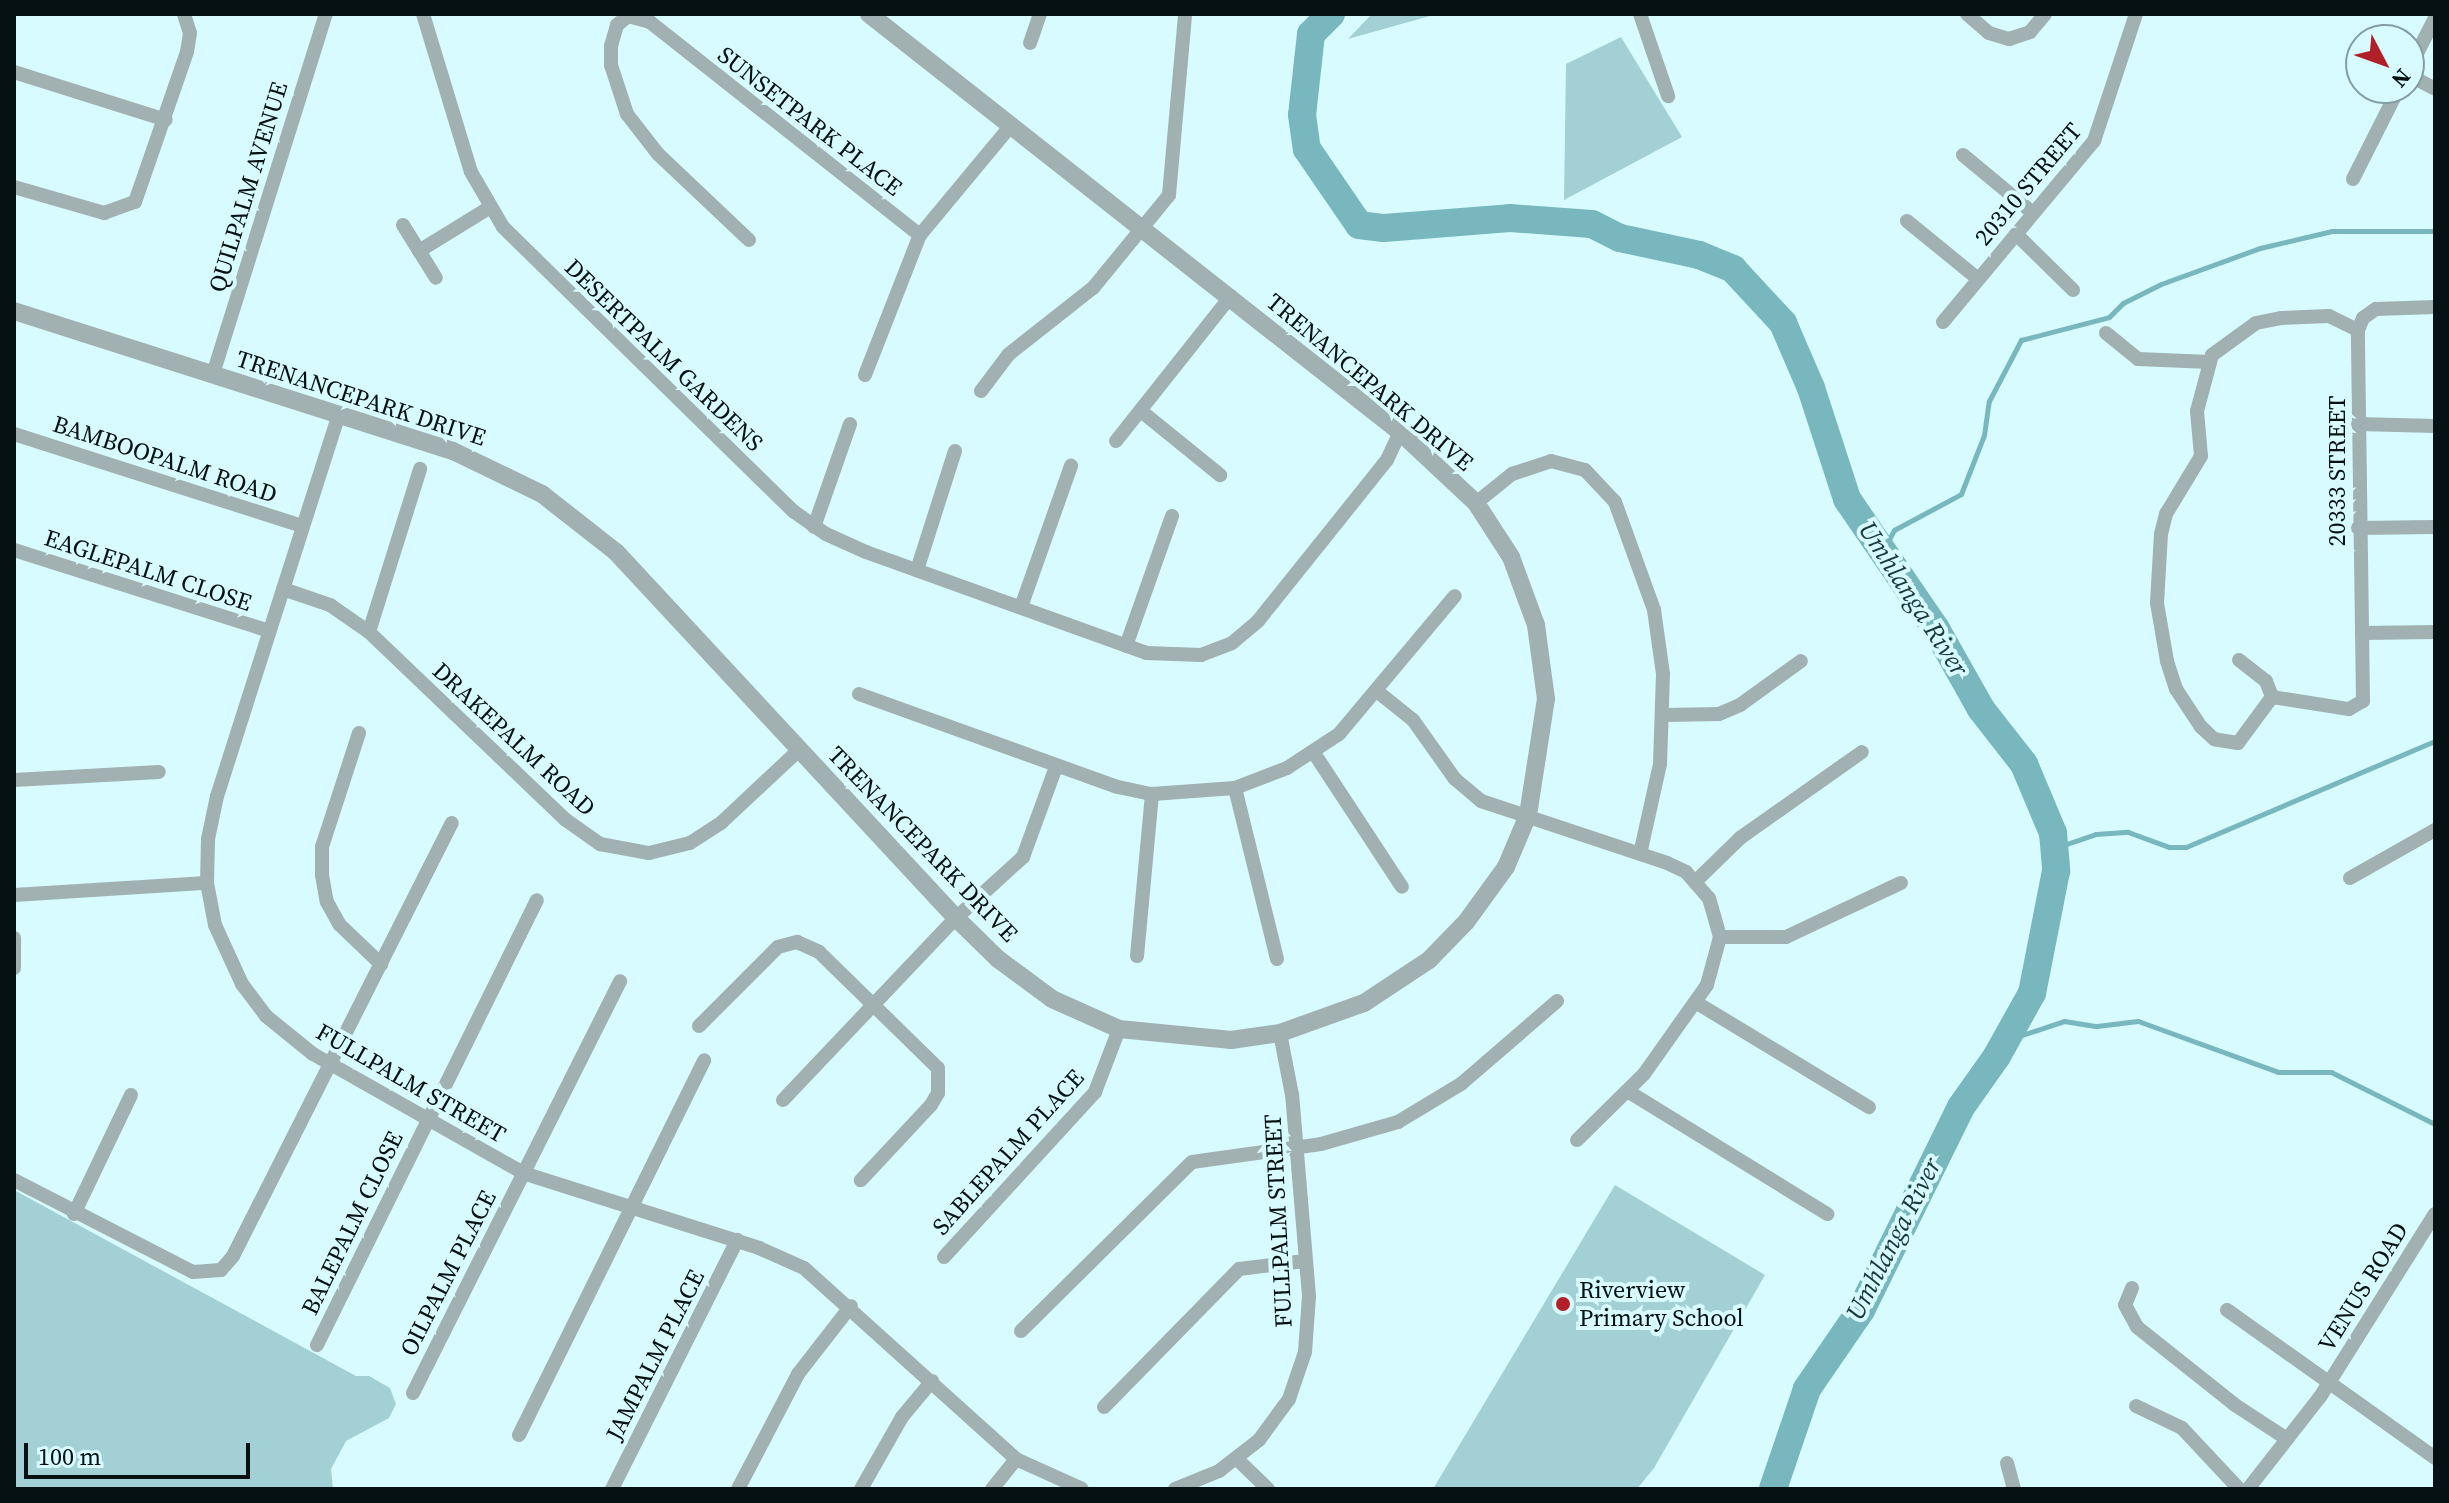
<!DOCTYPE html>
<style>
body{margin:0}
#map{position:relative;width:2449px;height:1503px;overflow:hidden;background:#d7fbff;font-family:"Source Serif 4",serif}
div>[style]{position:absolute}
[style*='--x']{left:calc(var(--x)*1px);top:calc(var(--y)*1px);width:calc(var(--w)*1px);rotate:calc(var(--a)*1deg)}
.green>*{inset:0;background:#a2d0d5}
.stream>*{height:5px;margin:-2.5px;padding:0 2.5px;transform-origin:2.5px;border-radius:2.5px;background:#78b7be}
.river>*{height:28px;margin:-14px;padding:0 14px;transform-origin:14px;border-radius:14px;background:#78b7be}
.minor>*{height:14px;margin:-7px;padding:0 7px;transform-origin:7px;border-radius:7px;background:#a1b0b1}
.tertiary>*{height:18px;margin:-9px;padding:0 9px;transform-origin:9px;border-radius:9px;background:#a1b0b1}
.dots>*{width:22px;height:22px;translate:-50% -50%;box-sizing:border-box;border:4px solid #d7fbff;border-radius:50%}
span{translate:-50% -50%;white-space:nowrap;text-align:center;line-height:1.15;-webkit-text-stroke:8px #d7fbff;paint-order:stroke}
.street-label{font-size:24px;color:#051112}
.poi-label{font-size:24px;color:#051112}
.left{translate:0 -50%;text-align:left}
.water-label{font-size:26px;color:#19393c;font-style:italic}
.frame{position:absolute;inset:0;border:16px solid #051112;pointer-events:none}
.north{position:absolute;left:2345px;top:24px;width:80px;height:80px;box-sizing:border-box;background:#d7fbff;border:2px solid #839da0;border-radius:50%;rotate:131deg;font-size:22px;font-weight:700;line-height:32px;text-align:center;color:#051112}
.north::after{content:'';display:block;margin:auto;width:28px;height:36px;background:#b12028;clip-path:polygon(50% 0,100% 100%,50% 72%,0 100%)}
.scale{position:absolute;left:24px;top:1443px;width:226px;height:36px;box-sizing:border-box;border:4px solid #051112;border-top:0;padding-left:10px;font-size:24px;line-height:28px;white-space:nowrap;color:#051112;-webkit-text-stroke:6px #d7fbff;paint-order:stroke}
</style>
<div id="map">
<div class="green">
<div style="clip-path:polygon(1372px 14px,1437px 14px,1348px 39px)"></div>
<div style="clip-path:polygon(1621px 37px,1682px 137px,1564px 200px,1566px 64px)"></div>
<div style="clip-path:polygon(1615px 1185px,1765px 1275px,1654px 1468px,1637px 1489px,1433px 1489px)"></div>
<div style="clip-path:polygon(14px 1190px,356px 1376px,369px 1376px,390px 1388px,396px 1404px,389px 1418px,346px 1441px,331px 1469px,333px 1489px,14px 1489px)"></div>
</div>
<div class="stream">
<div style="--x:1883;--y:550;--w:23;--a:-61"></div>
<div style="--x:1894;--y:530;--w:76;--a:-28.2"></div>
<div style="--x:1961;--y:494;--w:63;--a:-68.7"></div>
<div style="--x:1984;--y:435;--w:34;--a:-82"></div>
<div style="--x:1989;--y:401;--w:69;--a:-62.3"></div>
<div style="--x:2021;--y:340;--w:91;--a:-14.6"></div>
<div style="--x:2109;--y:317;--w:20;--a:-45"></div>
<div style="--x:2123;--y:303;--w:42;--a:-26.6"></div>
<div style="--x:2161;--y:284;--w:105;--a:-20"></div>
<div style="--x:2260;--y:248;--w:74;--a:-13.3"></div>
<div style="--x:2332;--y:231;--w:103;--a:0"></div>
<div style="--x:2052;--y:849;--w:46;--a:-18.8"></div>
<div style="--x:2096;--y:834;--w:32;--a:-4"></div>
<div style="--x:2128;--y:832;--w:44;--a:20.1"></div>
<div style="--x:2169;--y:847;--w:17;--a:0"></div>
<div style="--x:2186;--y:847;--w:271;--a:-23.1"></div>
<div style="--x:2007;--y:1040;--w:60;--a:-18.4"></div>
<div style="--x:2064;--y:1021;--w:33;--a:9"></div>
<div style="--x:2097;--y:1026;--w:41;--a:-7"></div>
<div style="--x:2138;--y:1021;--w:149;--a:20"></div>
<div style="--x:2278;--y:1072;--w:53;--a:0"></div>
<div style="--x:2331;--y:1072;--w:116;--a:26.6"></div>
</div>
<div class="river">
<div style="--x:1331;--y:14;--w:28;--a:135"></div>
<div style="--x:1311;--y:34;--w:81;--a:96.3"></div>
<div style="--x:1302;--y:115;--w:34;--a:82"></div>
<div style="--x:1307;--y:149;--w:92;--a:55.6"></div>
<div style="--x:1359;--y:225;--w:25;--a:7"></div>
<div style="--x:1384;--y:228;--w:126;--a:-4.5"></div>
<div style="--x:1510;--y:218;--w:82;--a:4.2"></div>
<div style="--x:1592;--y:224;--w:31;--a:27"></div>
<div style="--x:1620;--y:238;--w:81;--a:12.1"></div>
<div style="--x:1699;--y:255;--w:37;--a:22"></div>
<div style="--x:1733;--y:269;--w:74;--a:47.2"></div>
<div style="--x:1783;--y:323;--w:71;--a:66.7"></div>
<div style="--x:1811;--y:388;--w:117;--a:72"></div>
<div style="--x:1847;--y:499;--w:158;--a:55.6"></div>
<div style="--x:1936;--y:629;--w:92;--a:60.6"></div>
<div style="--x:1981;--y:709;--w:70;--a:52"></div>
<div style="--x:2024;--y:764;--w:75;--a:67.2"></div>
<div style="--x:2053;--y:833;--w:38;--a:85"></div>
<div style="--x:2056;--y:871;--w:124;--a:101.1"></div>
<div style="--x:2032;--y:993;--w:72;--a:119.1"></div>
<div style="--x:1997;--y:1056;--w:62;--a:125.2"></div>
<div style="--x:1961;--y:1107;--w:226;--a:116.2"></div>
<div style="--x:1861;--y:1310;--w:96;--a:124.4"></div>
<div style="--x:1807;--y:1389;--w:106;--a:108.8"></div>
</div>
<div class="minor">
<div style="--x:423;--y:14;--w:165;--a:73.1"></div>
<div style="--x:471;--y:172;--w:64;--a:59.8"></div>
<div style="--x:503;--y:227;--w:406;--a:44.4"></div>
<div style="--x:793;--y:511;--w:40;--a:34.9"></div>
<div style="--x:826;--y:534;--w:44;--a:24.2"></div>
<div style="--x:866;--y:552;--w:298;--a:19.8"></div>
<div style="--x:1146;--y:653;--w:55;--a:2.1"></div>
<div style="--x:1201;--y:655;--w:33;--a:-21"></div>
<div style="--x:1232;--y:643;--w:34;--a:-40"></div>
<div style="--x:1258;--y:621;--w:206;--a:-51.3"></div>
<div style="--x:1387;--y:460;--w:31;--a:-65"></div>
<div style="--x:1640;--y:14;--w:87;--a:71.1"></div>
<div style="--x:1967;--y:14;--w:29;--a:41"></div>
<div style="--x:1989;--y:33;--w:21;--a:17"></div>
<div style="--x:2009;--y:39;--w:22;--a:-18"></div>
<div style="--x:2030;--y:32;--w:23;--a:-50"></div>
<div style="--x:1030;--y:43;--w:31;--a:-71"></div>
<div style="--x:2409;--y:69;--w:57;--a:-63"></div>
<div style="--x:14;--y:72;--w:159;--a:17.5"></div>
<div style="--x:2409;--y:75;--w:30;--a:28"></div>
<div style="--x:1963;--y:155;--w:91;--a:39.6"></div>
<div style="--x:2353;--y:179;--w:102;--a:-63.2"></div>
<div style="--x:14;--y:187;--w:94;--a:16.1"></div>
<div style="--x:104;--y:213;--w:33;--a:-20"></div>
<div style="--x:135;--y:202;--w:159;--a:-70.9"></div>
<div style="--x:187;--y:52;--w:19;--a:-81"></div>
<div style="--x:190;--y:33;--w:20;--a:-108"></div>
<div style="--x:1907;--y:221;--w:92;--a:39.2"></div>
<div style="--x:403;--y:225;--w:62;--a:58.1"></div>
<div style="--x:2016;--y:234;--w:80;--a:44.5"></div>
<div style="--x:749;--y:240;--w:125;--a:-136.6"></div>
<div style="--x:658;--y:154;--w:51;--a:-127.8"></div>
<div style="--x:627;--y:114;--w:52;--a:-108.1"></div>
<div style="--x:611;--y:65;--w:19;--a:-90"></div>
<div style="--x:611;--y:46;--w:22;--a:-74"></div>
<div style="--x:617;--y:25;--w:14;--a:-39"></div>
<div style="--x:628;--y:16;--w:23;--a:15"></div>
<div style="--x:650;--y:22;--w:344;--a:38.3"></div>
<div style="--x:419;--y:251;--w:82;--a:-31.6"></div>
<div style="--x:1943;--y:322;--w:236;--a:-50.2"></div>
<div style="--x:2094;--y:141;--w:134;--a:-71.7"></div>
<div style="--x:2106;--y:333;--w:41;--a:39.1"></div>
<div style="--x:2138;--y:359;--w:72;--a:2.4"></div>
<div style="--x:213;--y:374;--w:377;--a:-72.6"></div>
<div style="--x:865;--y:375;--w:150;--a:-68.6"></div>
<div style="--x:920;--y:235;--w:144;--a:-50.3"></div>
<div style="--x:981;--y:391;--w:46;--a:-52.9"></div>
<div style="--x:1009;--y:354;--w:107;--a:-38.2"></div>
<div style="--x:1093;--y:288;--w:120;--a:-50.7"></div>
<div style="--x:1169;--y:195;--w:182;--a:-84.9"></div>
<div style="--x:1141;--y:411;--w:102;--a:39"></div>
<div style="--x:339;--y:414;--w:401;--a:107.7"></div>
<div style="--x:217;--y:796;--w:44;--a:101.8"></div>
<div style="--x:208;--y:839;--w:44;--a:91.3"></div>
<div style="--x:207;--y:883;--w:43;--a:79.2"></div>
<div style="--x:215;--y:925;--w:65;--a:65.4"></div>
<div style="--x:242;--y:984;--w:40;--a:53"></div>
<div style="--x:266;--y:1016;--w:60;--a:39"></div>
<div style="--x:313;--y:1054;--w:241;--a:29.5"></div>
<div style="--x:523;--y:1173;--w:248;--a:17.6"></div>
<div style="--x:759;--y:1248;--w:49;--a:24"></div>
<div style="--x:804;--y:1268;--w:285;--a:42"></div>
<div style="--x:1016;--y:1459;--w:72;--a:24.4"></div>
<div style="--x:2358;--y:424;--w:77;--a:1.5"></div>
<div style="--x:14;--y:434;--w:303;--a:17.7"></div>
<div style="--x:1116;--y:441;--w:185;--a:-51.6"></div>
<div style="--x:1476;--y:503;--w:46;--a:-38.9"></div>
<div style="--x:1512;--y:474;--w:41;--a:-18.4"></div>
<div style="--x:1551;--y:461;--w:35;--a:15"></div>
<div style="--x:1585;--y:470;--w:44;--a:46.8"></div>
<div style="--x:1615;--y:502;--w:115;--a:70.1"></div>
<div style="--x:1654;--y:610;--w:65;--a:82"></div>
<div style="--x:1663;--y:674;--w:90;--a:91.9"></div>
<div style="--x:1660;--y:764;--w:92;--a:102.5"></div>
<div style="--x:814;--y:527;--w:109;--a:-70.7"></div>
<div style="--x:2358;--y:528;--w:77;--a:-0.7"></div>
<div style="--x:14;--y:550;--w:268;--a:17.6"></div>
<div style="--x:917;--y:570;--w:125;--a:-72.3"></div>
<div style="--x:283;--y:589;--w:50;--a:18.8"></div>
<div style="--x:330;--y:605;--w:47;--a:34.7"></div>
<div style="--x:369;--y:632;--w:272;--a:43.7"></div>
<div style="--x:566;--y:820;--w:42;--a:35.2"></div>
<div style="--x:600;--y:844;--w:50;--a:10.4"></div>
<div style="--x:649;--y:853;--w:42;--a:-13.7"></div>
<div style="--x:690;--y:843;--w:38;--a:-33"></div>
<div style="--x:722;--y:822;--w:107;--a:-43.1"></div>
<div style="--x:1021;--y:607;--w:150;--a:-70.5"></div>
<div style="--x:369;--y:632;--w:171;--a:-72.6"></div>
<div style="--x:2362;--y:633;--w:73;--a:-0.8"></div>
<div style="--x:1126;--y:646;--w:138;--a:-70.5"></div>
<div style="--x:2239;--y:660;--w:34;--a:38"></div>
<div style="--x:2266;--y:681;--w:17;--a:69"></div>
<div style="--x:2272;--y:697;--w:78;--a:8.9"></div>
<div style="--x:2349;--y:709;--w:16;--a:-30"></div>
<div style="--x:2363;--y:701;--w:371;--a:-90.8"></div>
<div style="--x:2358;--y:330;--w:13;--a:-67"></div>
<div style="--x:2363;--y:318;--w:16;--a:-35"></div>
<div style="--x:2376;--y:309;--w:59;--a:-1.9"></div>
<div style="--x:1378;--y:692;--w:45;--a:38.7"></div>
<div style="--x:1413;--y:720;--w:72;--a:54.6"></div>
<div style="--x:1455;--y:779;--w:34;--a:40"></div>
<div style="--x:1481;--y:801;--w:196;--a:18.4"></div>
<div style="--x:1667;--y:863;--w:21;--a:25"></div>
<div style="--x:1686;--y:872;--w:35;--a:49"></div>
<div style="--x:1709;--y:898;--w:41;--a:74.2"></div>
<div style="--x:1720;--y:937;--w:50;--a:105.2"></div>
<div style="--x:1707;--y:985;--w:109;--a:125.3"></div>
<div style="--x:1644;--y:1074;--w:94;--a:135.4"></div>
<div style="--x:859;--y:694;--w:275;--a:19.8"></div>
<div style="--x:1118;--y:787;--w:35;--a:12"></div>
<div style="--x:1152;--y:794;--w:83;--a:-4.1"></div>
<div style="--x:1235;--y:788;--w:56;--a:-21"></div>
<div style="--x:1287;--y:768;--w:62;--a:-33.2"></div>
<div style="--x:1339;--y:734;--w:180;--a:-50"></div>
<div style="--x:2272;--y:697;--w:57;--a:126.5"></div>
<div style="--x:2238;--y:743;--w:24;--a:-171"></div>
<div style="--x:2214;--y:739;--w:18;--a:-137"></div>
<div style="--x:2201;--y:727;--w:45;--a:-123.3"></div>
<div style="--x:2176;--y:689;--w:29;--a:-108"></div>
<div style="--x:2167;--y:661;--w:59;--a:-99.8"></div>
<div style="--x:2157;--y:603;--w:69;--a:-86.7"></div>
<div style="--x:2161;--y:534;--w:21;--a:-76"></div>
<div style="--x:2166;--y:514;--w:68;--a:-58.9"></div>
<div style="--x:2201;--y:456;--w:45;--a:-95.1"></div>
<div style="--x:2197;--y:411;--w:58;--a:-75"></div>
<div style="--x:2212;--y:355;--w:54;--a:-36"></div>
<div style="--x:2256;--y:323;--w:25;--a:-11"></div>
<div style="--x:2281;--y:318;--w:48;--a:-2.4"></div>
<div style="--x:2329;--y:316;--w:32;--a:26"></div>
<div style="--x:1665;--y:715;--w:54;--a:-1.1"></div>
<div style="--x:1719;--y:714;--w:23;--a:-23"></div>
<div style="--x:1740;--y:705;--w:75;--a:-35.8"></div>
<div style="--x:359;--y:733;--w:120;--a:108"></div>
<div style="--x:322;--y:847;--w:28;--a:90"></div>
<div style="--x:322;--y:875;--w:27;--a:80"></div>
<div style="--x:327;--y:902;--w:26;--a:61"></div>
<div style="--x:340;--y:925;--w:57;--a:43.6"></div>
<div style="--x:1314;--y:753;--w:160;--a:56.7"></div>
<div style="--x:14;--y:780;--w:145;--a:-3.2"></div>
<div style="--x:1235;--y:788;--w:176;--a:76.2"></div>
<div style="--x:2350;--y:878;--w:98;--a:-29.5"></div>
<div style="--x:1696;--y:881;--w:62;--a:-44.3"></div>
<div style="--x:1740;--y:838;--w:149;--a:-35.2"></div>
<div style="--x:14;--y:895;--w:193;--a:-3.6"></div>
<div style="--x:1720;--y:937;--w:66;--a:0"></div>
<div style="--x:1786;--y:937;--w:127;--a:-25.2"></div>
<div style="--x:14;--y:938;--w:30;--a:90"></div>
<div style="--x:1137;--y:956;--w:163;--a:-84.7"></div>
<div style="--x:1697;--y:1003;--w:201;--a:31.2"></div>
<div style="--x:699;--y:1026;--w:112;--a:-45"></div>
<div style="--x:778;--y:947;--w:20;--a:-15"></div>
<div style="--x:797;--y:942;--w:24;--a:24"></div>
<div style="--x:819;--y:952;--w:166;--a:44.3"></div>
<div style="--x:938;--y:1068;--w:25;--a:90"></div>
<div style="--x:938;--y:1093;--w:14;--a:120"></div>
<div style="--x:931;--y:1105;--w:103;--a:133"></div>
<div style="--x:1629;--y:1092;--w:233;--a:31.6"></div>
<div style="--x:783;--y:1100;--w:251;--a:-46.5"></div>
<div style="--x:956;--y:918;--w:91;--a:-42.3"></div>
<div style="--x:1023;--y:857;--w:96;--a:-69.9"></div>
<div style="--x:14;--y:1180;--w:201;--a:27.2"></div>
<div style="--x:193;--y:1272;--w:28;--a:-4"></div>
<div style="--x:221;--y:1270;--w:18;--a:-49"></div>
<div style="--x:233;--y:1256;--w:485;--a:-63.2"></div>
<div style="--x:74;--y:1214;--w:132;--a:-64.4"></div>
<div style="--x:944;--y:1257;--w:224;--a:-47.5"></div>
<div style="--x:1095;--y:1092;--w:67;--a:-69.1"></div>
<div style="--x:2132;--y:1288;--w:18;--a:112"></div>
<div style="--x:2125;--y:1305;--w:25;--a:61"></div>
<div style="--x:2137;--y:1327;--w:125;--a:38.5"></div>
<div style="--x:2235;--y:1405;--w:62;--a:33.2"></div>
<div style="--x:2227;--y:1310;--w:255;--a:35.4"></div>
<div style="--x:1021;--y:1331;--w:240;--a:-44.7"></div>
<div style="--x:1192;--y:1162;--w:130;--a:-7.9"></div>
<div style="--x:1321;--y:1144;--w:80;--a:-15.9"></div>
<div style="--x:1398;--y:1122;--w:74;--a:-31.1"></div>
<div style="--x:1461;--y:1084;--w:127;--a:-40.8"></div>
<div style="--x:317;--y:1345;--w:496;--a:-63.7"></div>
<div style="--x:413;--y:1393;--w:461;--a:-63.3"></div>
<div style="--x:2136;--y:1406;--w:51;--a:25.6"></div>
<div style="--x:2182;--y:1428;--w:83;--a:46.9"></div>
<div style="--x:1104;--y:1407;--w:193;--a:-45.6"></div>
<div style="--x:1239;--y:1269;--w:66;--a:-6.9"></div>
<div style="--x:519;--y:1435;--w:418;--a:-63.7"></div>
<div style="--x:1238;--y:1460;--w:42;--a:44"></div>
<div style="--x:2007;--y:1463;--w:27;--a:75"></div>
<div style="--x:612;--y:1489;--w:279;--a:-63.3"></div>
<div style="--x:738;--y:1489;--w:130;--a:-62.4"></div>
<div style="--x:798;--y:1374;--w:86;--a:-52.1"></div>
<div style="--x:861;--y:1489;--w:83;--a:-60.3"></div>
<div style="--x:902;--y:1417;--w:47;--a:-50.2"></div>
<div style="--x:992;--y:1489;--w:38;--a:-51"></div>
<div style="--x:1175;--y:1489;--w:48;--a:-22.2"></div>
<div style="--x:1219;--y:1471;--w:51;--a:-37.8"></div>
<div style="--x:1259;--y:1440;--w:51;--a:-53.8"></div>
<div style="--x:1289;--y:1399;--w:50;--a:-71.2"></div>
<div style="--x:1305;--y:1352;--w:56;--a:-85.9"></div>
<div style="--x:1309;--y:1296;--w:202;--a:-94.8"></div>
<div style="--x:1292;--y:1095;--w:63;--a:-101"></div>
<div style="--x:2248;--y:1489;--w:117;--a:-52"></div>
<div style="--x:2320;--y:1397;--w:216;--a:-57.9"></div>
</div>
<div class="tertiary">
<div style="--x:14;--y:311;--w:461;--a:17.7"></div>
<div style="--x:453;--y:451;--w:99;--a:25.8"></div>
<div style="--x:542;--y:494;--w:94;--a:38.1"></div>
<div style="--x:616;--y:552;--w:500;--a:47.1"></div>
<div style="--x:956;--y:918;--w:59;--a:44.3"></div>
<div style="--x:998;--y:959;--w:67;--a:36.5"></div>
<div style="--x:1052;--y:999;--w:73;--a:24.1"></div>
<div style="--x:1119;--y:1029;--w:113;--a:5.6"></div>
<div style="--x:1231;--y:1040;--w:49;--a:-8.1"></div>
<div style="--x:1280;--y:1033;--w:89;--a:-19.7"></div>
<div style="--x:1364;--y:1003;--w:78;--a:-33.5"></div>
<div style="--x:1429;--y:960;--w:53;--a:-45.8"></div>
<div style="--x:1466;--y:922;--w:68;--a:-54"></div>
<div style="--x:1506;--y:867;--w:56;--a:-67.1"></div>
<div style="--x:1528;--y:815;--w:117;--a:-81.2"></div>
<div style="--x:1546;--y:699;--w:75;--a:-97.7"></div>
<div style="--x:1536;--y:625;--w:72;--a:-110.2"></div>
<div style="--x:1511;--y:557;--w:64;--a:-122.9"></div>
<div style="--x:1476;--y:503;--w:104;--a:-136.9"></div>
<div style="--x:1400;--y:432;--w:676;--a:-141.79"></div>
</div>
<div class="dots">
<div style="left:1563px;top:1304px;background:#b12028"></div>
</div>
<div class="street-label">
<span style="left:810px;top:121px;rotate:38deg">SUNSETPARK PLACE</span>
<span style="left:2028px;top:184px;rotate:-50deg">20310 STREET</span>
<span style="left:248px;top:187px;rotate:-73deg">QUILPALM AVENUE</span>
<span style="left:664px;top:355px;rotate:44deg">DESERTPALM GARDENS</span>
<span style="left:1370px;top:382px;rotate:40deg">TRENANCEPARK DRIVE</span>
<span style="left:361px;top:398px;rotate:18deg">TRENANCEPARK DRIVE</span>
<span style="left:165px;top:459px;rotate:18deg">BAMBOOPALM ROAD</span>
<span style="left:2337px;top:471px;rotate:-90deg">20333 STREET</span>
<span style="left:148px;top:570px;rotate:18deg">EAGLEPALM CLOSE</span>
<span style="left:514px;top:739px;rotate:43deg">DRAKEPALM ROAD</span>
<span style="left:923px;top:844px;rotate:46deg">TRENANCEPARK DRIVE</span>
<span style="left:411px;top:1083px;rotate:30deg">FULLPALM STREET</span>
<span style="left:1008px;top:1152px;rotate:-48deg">SABLEPALM PLACE</span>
<span style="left:1278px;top:1221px;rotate:-93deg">FULLPALM STREET</span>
<span style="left:352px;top:1223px;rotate:-64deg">BALEPALM CLOSE</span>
<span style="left:448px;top:1273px;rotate:-63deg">OILPALM PLACE</span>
<span style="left:2363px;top:1287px;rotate:-58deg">VENUS ROAD</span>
<span style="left:655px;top:1355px;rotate:-63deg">JAMPALM PLACE</span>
</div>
<div class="poi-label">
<span class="left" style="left:1579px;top:1304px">Riverview<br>Primary School</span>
</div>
<div class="water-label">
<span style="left:1913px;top:599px;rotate:57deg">Umhlanga River</span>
<span style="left:1894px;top:1239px;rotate:-63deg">Umhlanga River</span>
</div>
<div class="frame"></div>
<div class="north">N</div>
<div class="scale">100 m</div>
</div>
